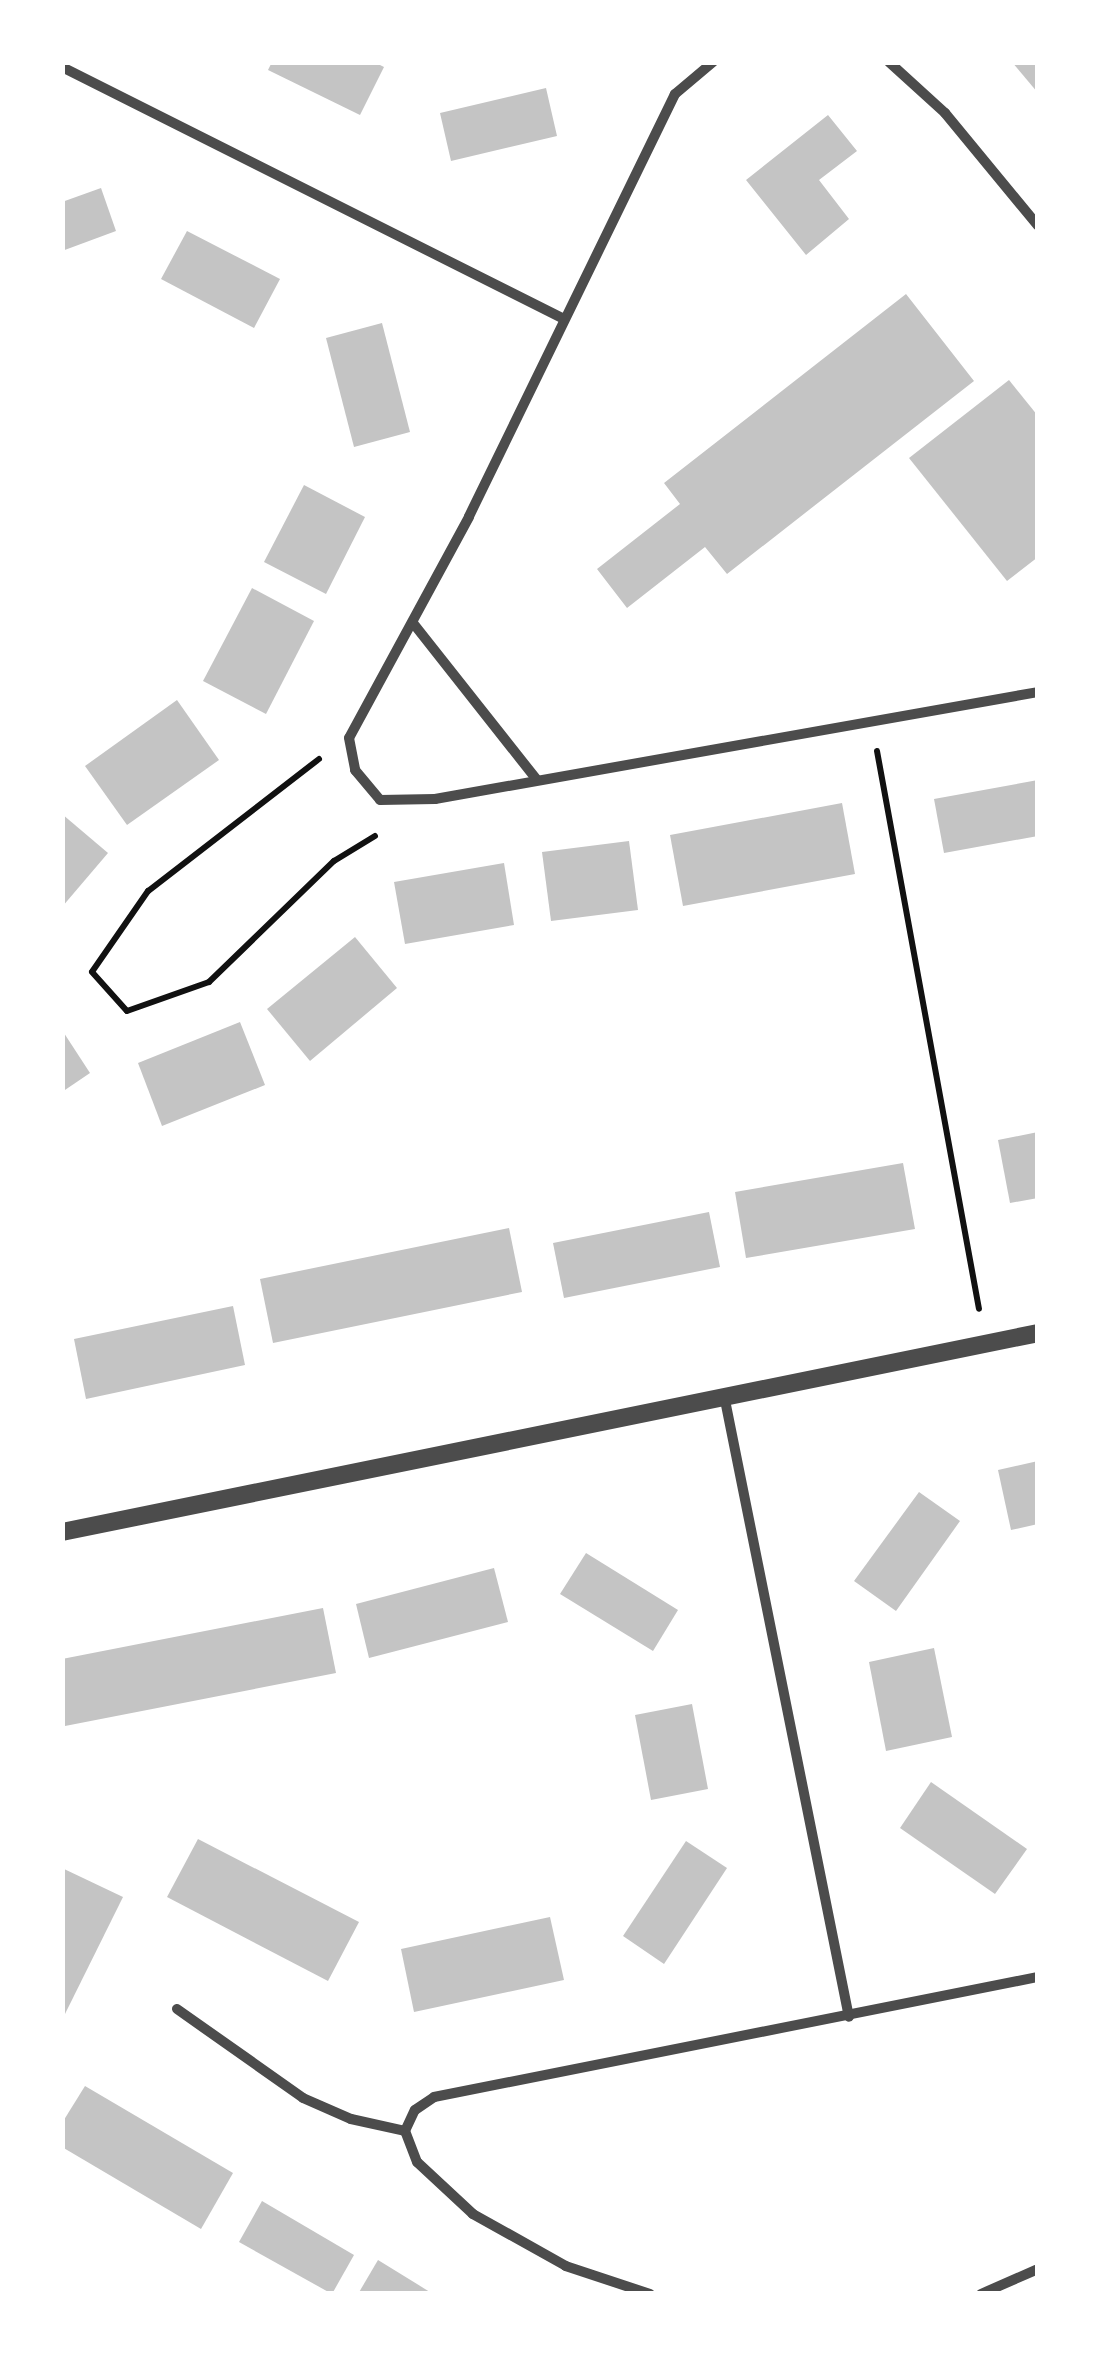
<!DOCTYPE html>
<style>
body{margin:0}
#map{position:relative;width:1100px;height:2356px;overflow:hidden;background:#fff;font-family:"PT Sans Narrow",sans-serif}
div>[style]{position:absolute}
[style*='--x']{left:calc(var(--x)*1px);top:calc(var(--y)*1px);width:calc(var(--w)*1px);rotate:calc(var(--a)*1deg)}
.building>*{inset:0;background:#c4c4c4}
.path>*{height:6px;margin:-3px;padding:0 3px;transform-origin:3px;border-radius:3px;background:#111}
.minor>*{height:10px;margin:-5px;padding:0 5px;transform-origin:5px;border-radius:5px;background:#4c4c4c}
.tertiary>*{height:18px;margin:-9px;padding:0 9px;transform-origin:9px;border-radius:9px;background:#4c4c4c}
span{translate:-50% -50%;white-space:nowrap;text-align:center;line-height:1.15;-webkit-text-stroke:8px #fff;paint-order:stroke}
.frame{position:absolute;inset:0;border:65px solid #fff;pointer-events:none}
</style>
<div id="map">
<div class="building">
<div style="clip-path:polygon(272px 62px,374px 62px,384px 67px,360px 115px,268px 70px)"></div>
<div style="clip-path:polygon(1012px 62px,1038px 62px,1038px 93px,1017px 68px)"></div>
<div style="clip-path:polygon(546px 88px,557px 136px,451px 161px,440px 113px)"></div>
<div style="clip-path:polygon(828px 115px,857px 151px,819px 180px,849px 219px,806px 255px,746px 180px)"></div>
<div style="clip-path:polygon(101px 188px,116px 231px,62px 251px,62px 202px)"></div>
<div style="clip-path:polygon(187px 231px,280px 279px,254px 328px,161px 279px)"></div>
<div style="clip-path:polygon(906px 294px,974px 381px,727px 574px,705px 547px,627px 608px,597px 569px,680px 504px,664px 483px)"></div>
<div style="clip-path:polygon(382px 323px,410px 432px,354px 447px,326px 338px)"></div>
<div style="clip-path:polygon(1009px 380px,1038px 416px,1038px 557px,1007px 581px,909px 458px)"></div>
<div style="clip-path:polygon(304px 485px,365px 517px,326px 594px,264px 562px)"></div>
<div style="clip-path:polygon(252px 588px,314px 621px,266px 714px,203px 681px)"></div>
<div style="clip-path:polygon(177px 700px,219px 760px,127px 825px,85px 766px)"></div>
<div style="clip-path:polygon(1038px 780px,1038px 836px,944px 853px,934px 799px)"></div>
<div style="clip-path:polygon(842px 803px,855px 874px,683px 906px,670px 835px)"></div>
<div style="clip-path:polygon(62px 814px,108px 853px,62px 907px)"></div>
<div style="clip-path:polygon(629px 841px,638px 910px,551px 921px,542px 852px)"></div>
<div style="clip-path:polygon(504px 863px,514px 925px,405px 944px,394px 882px)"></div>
<div style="clip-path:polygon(355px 937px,397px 988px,310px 1061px,267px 1009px)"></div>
<div style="clip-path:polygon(240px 1022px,265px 1085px,162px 1126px,138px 1063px)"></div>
<div style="clip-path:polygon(62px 1030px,90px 1073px,62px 1092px)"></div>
<div style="clip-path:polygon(1038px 1132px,1038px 1198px,1010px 1203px,998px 1140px)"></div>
<div style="clip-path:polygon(903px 1163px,915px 1229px,746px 1258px,735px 1192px)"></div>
<div style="clip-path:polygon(709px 1212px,720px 1267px,564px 1298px,553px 1243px)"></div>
<div style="clip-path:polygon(509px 1228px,522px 1292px,273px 1343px,260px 1279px)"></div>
<div style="clip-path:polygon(233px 1306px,245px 1365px,86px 1399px,74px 1339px)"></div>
<div style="clip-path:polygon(1038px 1461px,1038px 1524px,1011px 1530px,998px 1470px)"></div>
<div style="clip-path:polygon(919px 1492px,960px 1521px,896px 1611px,854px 1581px)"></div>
<div style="clip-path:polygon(586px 1553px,678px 1610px,653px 1651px,560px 1594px)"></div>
<div style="clip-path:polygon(494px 1568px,508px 1622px,369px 1658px,356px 1604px)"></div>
<div style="clip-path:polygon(323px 1608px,336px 1673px,65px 1726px,62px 1659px)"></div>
<div style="clip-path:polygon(934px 1648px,952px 1737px,886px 1751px,869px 1662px)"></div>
<div style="clip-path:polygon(692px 1704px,708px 1789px,651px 1800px,635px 1715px)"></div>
<div style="clip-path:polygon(931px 1782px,1027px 1849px,995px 1894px,900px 1828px)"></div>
<div style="clip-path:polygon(198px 1839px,359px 1922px,328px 1981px,167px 1897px)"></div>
<div style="clip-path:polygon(686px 1841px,727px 1868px,664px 1964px,623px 1936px)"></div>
<div style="clip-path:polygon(62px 1868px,123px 1897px,62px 2020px)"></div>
<div style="clip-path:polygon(550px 1917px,564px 1980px,414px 2012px,401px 1949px)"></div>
<div style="clip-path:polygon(85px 2086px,233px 2173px,201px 2229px,62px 2147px,62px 2123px)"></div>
<div style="clip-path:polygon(262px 2201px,354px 2255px,332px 2294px,239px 2242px)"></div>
<div style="clip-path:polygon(378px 2260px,417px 2284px,433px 2294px,358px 2294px)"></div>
</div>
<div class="path">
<div style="--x:877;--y:751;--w:567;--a:79.64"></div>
<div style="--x:319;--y:759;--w:216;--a:142.3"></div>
<div style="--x:148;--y:891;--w:98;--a:124.7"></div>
<div style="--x:92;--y:972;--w:52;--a:48.1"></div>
<div style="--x:127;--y:1011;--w:87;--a:-19.5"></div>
<div style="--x:209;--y:982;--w:174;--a:-44.1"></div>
<div style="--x:334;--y:861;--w:48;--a:-31.4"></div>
</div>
<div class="minor">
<div style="--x:713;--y:62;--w:50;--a:139.9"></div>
<div style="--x:675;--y:94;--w:470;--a:116"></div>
<div style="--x:469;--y:517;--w:251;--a:118.5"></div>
<div style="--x:349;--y:738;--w:33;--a:79"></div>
<div style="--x:355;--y:770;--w:39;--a:50"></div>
<div style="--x:380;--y:800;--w:55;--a:-1"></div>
<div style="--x:435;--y:799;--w:612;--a:-10.06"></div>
<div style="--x:889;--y:62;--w:76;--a:42.3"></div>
<div style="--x:945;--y:113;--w:146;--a:50.5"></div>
<div style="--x:62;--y:67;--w:559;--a:26.66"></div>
<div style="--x:413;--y:623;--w:199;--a:51.7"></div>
<div style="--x:725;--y:1400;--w:629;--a:78.64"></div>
<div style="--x:177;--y:2009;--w:154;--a:35.2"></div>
<div style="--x:303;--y:2098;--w:52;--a:23.6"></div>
<div style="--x:351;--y:2119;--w:55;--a:12.5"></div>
<div style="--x:650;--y:2294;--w:89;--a:-161.6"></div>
<div style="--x:566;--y:2266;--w:107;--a:-150.8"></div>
<div style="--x:473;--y:2214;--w:76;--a:-137.1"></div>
<div style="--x:417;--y:2162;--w:33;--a:-111"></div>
<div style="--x:405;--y:2131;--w:23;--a:-65"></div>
<div style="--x:415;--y:2110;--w:23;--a:-34"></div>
<div style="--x:434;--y:2097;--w:616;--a:-11.24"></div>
<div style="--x:981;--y:2294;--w:62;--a:-23.7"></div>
</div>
<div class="tertiary">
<div style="--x:62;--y:1532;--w:996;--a:-11.52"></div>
</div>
<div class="frame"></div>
</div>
